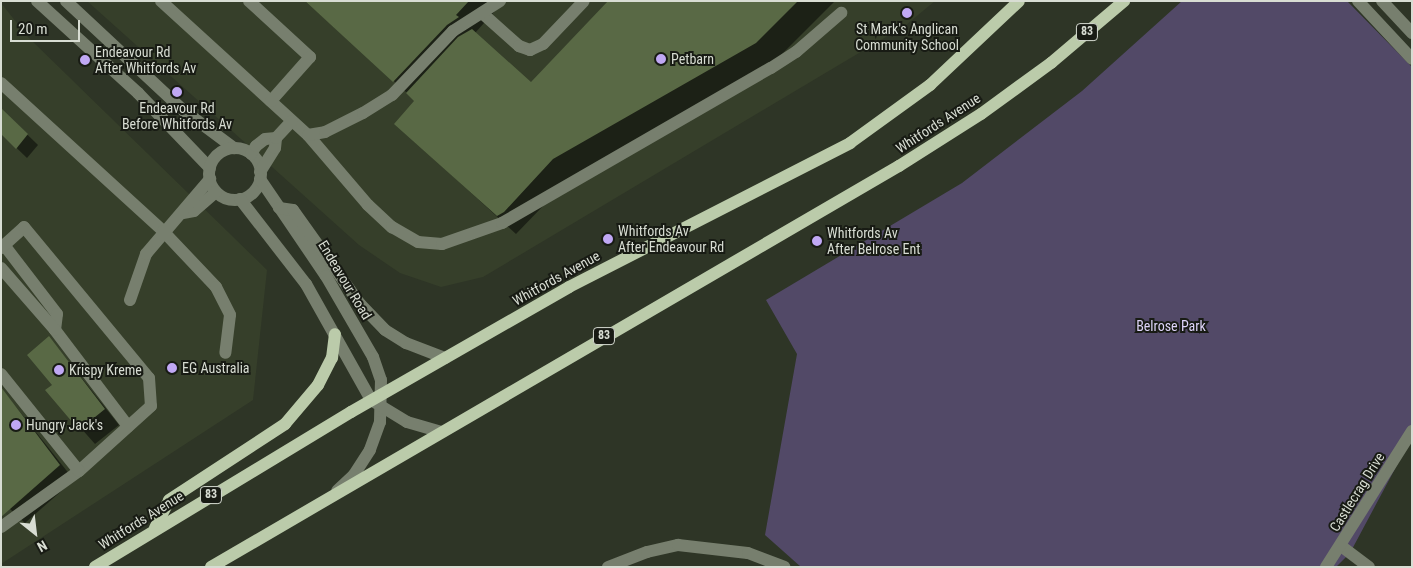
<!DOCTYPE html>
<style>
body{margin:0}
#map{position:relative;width:1413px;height:568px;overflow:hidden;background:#2e3526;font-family:"Roboto Condensed",sans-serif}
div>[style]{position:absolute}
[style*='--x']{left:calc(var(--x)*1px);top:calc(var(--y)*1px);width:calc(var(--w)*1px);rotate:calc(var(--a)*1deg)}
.built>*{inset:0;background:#363f2a}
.green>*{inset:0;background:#524967}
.shadow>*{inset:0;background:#0007}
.building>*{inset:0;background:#596945}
.minor>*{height:12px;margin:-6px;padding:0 6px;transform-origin:6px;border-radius:6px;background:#777f6e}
.minor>.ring{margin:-6px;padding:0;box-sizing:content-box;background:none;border:12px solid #777f6e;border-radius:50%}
.major>*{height:12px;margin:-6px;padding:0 6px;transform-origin:6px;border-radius:6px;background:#bbcbaa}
.dots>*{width:14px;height:14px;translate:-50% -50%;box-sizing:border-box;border:2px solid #181b14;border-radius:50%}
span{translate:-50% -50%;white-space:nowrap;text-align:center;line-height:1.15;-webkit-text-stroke:4px #181b14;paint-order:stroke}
.shield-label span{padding:1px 4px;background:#181b14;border:1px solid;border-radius:4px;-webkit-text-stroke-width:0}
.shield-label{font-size:12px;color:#d8ddd3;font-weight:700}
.poi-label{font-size:14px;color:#d8ddd3}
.left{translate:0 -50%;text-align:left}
.street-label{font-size:14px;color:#d8ddd3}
.park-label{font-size:14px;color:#ded4f9}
.frame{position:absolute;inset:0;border:2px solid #d8ddd3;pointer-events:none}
.north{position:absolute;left:10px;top:508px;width:50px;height:50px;-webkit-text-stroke:4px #181b14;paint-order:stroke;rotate:151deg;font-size:14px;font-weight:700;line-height:20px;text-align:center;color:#d8ddd3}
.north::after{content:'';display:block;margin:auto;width:18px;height:22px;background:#d8ddd3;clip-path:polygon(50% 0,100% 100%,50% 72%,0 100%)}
.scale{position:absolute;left:10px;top:20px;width:70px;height:22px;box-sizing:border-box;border:2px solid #d8ddd3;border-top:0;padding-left:6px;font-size:15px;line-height:18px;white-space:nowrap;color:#d8ddd3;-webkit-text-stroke:4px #181b14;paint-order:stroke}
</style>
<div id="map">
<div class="built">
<div style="clip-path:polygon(87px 1px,935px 1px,906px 25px,483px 277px,441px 287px,400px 273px,359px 245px)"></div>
<div style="clip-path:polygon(1px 3px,28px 37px,267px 270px,253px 400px,1px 564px)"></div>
</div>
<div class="green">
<div style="clip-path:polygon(1182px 1px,1347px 1px,1412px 67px,1412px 437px,1350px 553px,1336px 567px,801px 567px,765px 535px,797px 354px,766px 300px,962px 183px,1082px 91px)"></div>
</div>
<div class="shadow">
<div style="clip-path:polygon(305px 1px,504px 1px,475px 33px,531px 83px,609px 1px,835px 1px,775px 61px,571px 177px,516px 234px,396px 124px,416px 101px)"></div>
<div style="clip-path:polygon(2px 110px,38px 145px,27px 158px,1px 133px)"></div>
<div style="clip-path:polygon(49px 337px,119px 425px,95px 444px,47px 390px,53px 385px)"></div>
<div style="clip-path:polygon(1px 388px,74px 480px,25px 523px,10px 509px)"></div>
</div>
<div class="building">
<div style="clip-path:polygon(305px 1px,469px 1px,456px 15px,459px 17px,447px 25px,393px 82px)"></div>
<div style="clip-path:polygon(608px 1px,798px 1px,756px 43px,553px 159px,504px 212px,497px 216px,394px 124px,414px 101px,406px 93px,458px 37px,472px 29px,531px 82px)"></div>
<div style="clip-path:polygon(1px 108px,28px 134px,16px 149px,1px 134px)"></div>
<div style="clip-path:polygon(49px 336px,105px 409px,79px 430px,45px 390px,52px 385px,27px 355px)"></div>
<div style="clip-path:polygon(1px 387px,60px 465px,1px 517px)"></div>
</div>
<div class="minor">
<div style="--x:37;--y:1;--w:137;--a:42.3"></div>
<div style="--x:138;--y:93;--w:104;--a:46.2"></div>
<div style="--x:66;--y:1;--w:160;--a:43"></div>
<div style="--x:183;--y:110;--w:64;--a:36.7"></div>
<div style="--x:161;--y:1;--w:199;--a:42.4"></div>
<div style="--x:308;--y:135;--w:92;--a:49.4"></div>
<div style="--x:368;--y:205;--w:33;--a:43"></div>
<div style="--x:392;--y:227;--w:30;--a:30"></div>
<div style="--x:418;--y:242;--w:24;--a:5"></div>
<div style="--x:442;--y:244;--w:64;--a:-19.3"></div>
<div style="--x:502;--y:223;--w:310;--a:-30"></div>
<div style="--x:771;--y:68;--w:30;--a:-33"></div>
<div style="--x:796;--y:52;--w:60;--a:-40.9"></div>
<div style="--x:249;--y:1;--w:83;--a:42.6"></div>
<div style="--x:310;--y:57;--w:59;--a:131.6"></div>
<div style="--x:1358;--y:1;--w:79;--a:47"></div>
<div style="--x:1382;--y:1;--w:44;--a:46.8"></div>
<div style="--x:482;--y:13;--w:50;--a:41.7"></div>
<div style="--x:519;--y:46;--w:12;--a:20"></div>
<div style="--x:530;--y:50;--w:14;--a:-25"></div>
<div style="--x:543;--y:44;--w:59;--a:-46.4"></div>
<div style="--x:1;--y:83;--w:219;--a:42.4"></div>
<div style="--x:163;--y:231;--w:77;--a:46.6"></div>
<div style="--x:216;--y:287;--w:31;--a:63"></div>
<div style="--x:230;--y:315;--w:38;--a:97"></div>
<div style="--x:308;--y:135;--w:17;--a:-10"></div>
<div style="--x:325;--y:132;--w:42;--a:-26.6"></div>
<div style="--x:363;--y:113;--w:34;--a:-32"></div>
<div style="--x:392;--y:95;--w:88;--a:-46.4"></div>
<div style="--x:453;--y:31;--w:56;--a:-32.6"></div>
<div class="ring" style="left:209px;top:148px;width:40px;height:40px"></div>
<div style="--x:251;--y:154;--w:9;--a:-58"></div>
<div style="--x:256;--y:146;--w:11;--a:-38"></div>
<div style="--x:265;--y:139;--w:11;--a:-5"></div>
<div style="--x:260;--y:172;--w:28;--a:-58"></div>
<div style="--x:275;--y:148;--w:10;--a:-84"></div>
<div style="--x:276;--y:138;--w:23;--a:-47"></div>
<div style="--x:260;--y:179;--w:117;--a:55.8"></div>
<div style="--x:326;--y:276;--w:94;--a:59.9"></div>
<div style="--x:373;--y:357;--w:24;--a:71"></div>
<div style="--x:381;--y:380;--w:42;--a:91.4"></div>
<div style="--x:380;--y:422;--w:30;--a:110"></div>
<div style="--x:370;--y:450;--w:30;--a:123"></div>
<div style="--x:354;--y:475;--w:23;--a:137"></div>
<div style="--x:240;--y:199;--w:108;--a:52.2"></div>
<div style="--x:306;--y:284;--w:133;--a:60.7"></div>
<div style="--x:371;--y:400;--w:42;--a:31.4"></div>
<div style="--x:407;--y:422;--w:35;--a:16"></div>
<div style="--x:279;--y:208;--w:14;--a:8"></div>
<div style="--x:293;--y:210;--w:115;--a:54.5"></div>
<div style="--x:360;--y:304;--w:36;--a:46"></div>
<div style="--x:385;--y:330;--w:25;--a:32"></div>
<div style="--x:406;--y:343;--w:42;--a:21"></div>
<div style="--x:183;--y:213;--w:11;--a:-10"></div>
<div style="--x:194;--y:211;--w:29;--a:-41"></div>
<div style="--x:4;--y:245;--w:87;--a:52.5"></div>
<div style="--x:57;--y:314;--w:16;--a:97"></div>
<div style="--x:55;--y:330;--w:121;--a:52.8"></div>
<div style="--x:1;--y:248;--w:31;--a:-42"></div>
<div style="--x:24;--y:227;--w:196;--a:50.4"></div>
<div style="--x:149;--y:378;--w:28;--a:86"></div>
<div style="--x:151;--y:406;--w:97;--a:137.9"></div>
<div style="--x:79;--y:471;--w:96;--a:144.3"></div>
<div style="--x:1;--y:268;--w:82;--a:48.9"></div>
<div style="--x:130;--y:300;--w:49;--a:-70.8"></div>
<div style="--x:146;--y:254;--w:99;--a:-49.5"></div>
<div style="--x:1;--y:374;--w:124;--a:51.2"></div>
<div style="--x:1341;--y:546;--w:35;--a:37"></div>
<div style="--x:608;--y:567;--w:42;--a:-21"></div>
<div style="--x:647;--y:552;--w:32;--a:-13"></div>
<div style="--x:678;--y:545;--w:70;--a:6.5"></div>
<div style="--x:748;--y:553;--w:39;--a:21"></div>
<div style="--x:1326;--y:567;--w:161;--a:-57.7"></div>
</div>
<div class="major">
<div style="--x:155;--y:528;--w:31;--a:-63"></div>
<div style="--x:169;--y:500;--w:139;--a:-33.2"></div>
<div style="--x:285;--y:424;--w:51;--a:-49.8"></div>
<div style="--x:318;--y:385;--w:30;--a:-63"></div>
<div style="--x:332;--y:358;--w:24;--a:-83"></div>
<div style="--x:95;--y:567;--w:299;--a:-31.2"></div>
<div style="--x:351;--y:412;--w:251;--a:-29.8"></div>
<div style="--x:569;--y:287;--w:316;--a:-27.1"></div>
<div style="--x:850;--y:143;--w:99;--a:-35.9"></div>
<div style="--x:930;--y:85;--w:122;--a:-43.3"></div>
<div style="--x:211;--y:567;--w:796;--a:-30.24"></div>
<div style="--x:899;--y:166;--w:97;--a:-32.4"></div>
<div style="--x:981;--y:114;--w:87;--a:-36.1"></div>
<div style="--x:1051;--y:63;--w:96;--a:-40.3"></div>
</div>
<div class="dots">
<div style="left:907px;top:13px;background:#c0a8f4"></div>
<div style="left:661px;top:59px;background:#c0a8f4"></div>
<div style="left:85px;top:60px;background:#c0a8f4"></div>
<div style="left:177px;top:92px;background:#c0a8f4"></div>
<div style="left:608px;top:239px;background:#c0a8f4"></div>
<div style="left:817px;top:241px;background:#c0a8f4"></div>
<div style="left:172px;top:368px;background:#c0a8f4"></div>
<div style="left:59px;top:370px;background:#c0a8f4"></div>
<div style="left:16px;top:425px;background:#c0a8f4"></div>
</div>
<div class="shield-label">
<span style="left:1087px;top:32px">83</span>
<span style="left:604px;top:336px">83</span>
<span style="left:211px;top:495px">83</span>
</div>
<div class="poi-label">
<span style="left:907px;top:37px">St Mark's Anglican<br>Community School</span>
<span class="left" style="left:95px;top:60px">Endeavour Rd<br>After Whitfords Av</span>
<span class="left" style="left:671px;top:59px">Petbarn</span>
<span style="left:177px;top:116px">Endeavour Rd<br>Before Whitfords Av</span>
<span class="left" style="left:618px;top:239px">Whitfords Av<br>After Endeavour Rd</span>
<span class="left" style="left:827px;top:241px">Whitfords Av<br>After Belrose Ent</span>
<span class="left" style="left:182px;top:368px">EG Australia</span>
<span class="left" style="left:69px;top:370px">Krispy Kreme</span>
<span class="left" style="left:26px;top:425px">Hungry Jack's</span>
</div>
<div class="street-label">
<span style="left:938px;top:123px;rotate:-33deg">Whitfords Avenue</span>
<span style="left:556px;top:278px;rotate:-29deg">Whitfords Avenue</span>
<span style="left:345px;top:280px;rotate:59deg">Endeavour Road</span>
<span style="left:1357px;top:492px;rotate:-58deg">Castlecrag Drive</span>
<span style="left:141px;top:520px;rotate:-32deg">Whitfords Avenue</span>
</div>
<div class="park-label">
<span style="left:1171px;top:326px">Belrose Park</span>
</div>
<div class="frame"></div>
<div class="north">N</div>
<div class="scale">20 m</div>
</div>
